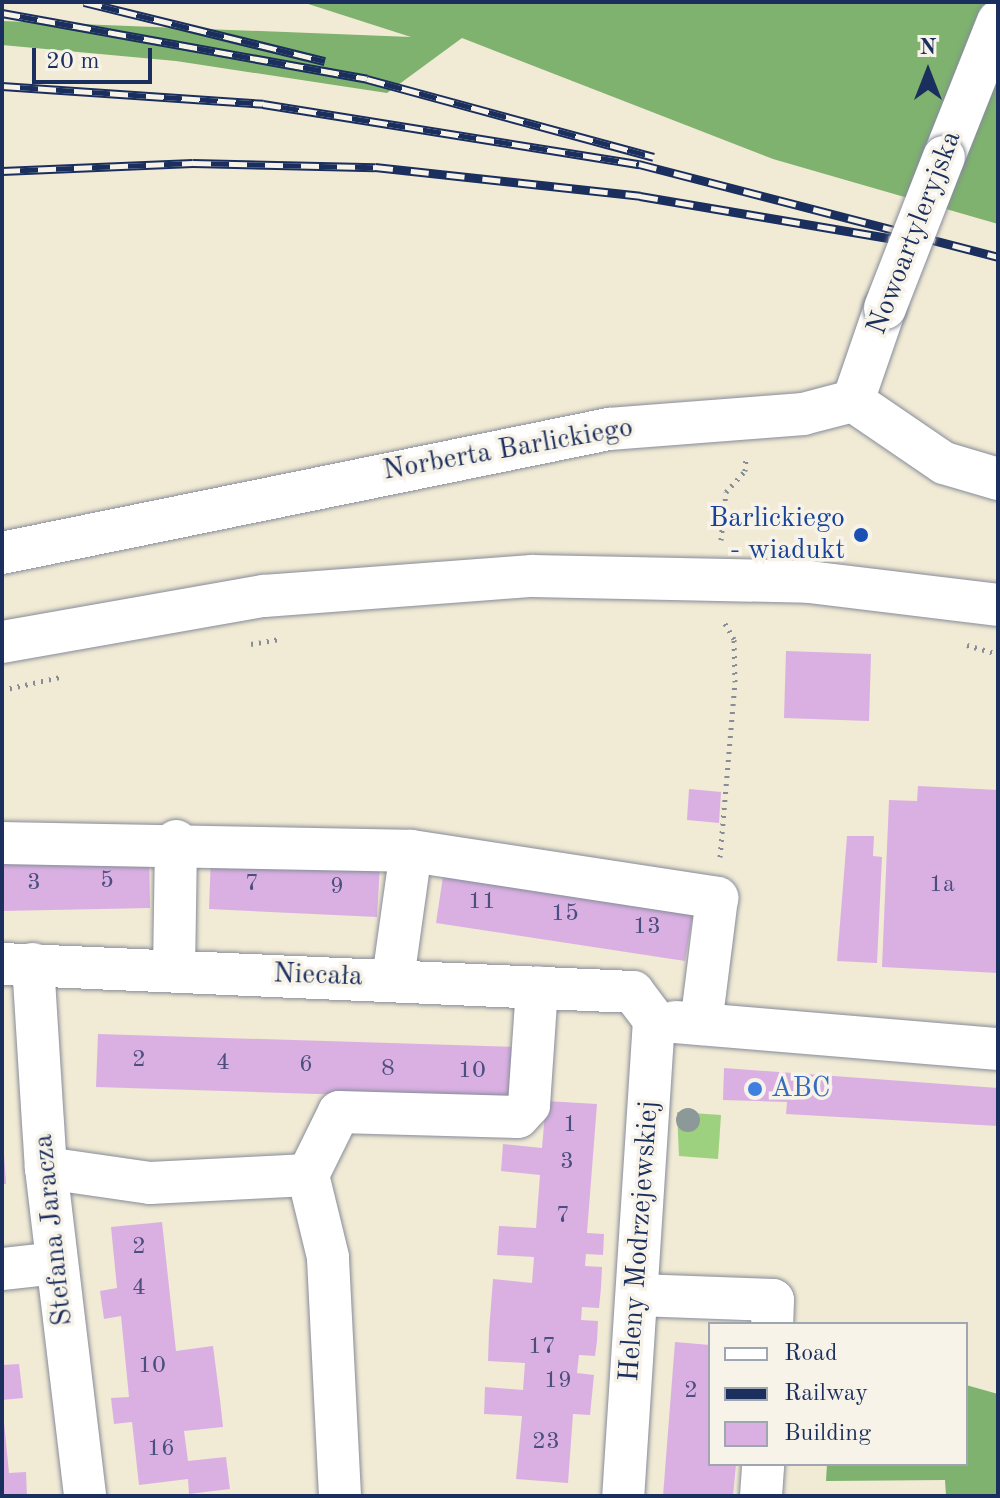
<!DOCTYPE html>
<meta charset="utf-8">
<style>
body{margin:0}
#map{position:relative;width:1000px;height:1498px;overflow:hidden;background:#f1ead4;font-family:"Old Standard TT",serif}
div>[style]{position:absolute}
[style*='--x']{left:calc(var(--x)*1px);top:calc(var(--y)*1px);width:calc(var(--w)*1px);rotate:calc(var(--a)*1deg)}
.green>*{inset:0;background:#9dd07f}
.forest>*{inset:0;background:#7eb26e}
.building>*{inset:0;background:#dab0e3}
.path>*{height:5px;margin-top:-2.5px;transform-origin:0;background:repeating-linear-gradient(90deg,#868c99 0 2px,transparent 0 8px)}
.roads{filter:drop-shadow(0 0 2px #868c99) drop-shadow(0 0 2px #868c99)}
.minor>*{height:42px;margin:-21px;padding:0 21px;transform-origin:21px;border-radius:21px;background:#fff}
.rail>*{height:9px;margin-top:-4.5px;transform-origin:0;background:repeating-linear-gradient(90deg,#f7f3e8 0 18px,#1b2f5e 0 36px);box-sizing:border-box;border-block:2px solid #1b2f5e}
.bridges{filter:drop-shadow(0 0 2px #868c99) drop-shadow(0 0 2px #868c99)}
.minor-bridge>*{height:42px;margin:-21px;padding:0 21px;transform-origin:21px;border-radius:21px;background:#fff}
.trees>*{width:24px;height:24px;margin:-12px;border-radius:50%;background:#8d9998}
.dots>*{width:22px;height:22px;translate:-50% -50%;box-sizing:border-box;border:4px solid #f7f3e8;border-radius:50%}
span{translate:-50% -50%;white-space:nowrap;text-align:center;line-height:1.15;-webkit-text-stroke:7px #f7f3e8;paint-order:stroke}
.number-label{font-size:24px;color:#4b4f7f}
.number-label span{-webkit-text-stroke-width:0}
.street-label{font-size:28px;color:#1b2f5e}
.transit-label{font-size:28px;color:#164399}
.right{translate:-100% -50%;text-align:right}
.shop-label{font-size:28px;color:#366cbe}
.left{translate:0 -50%;text-align:left}
.frame{position:absolute;inset:0;border:4px solid #1b2f5e;pointer-events:none}
.legend{position:absolute;left:708px;top:1322px;width:260px;height:144px;box-sizing:border-box;background:#f7f3e8;border:2px solid #9fa5b1;margin:0;padding:10px 14px;list-style:none;font-size:24px;color:#1b2f5e}
.legend li{display:flex;align-items:center;gap:16px;height:40px}
.legend b{width:40px;border:2px solid #9fa5b1}
.north{position:absolute;left:888px;top:32px;width:80px;height:80px;-webkit-text-stroke:6px #f7f3e8;paint-order:stroke;rotate:0deg;font-size:22px;font-weight:700;line-height:32px;text-align:center;color:#1b2f5e}
.north::after{content:'';display:block;margin:auto;width:28px;height:36px;background:#1b2f5e;clip-path:polygon(50% 0,100% 100%,50% 72%,0 100%)}
.scale{position:absolute;left:32px;top:48px;width:120px;height:36px;box-sizing:border-box;border:4px solid #1b2f5e;border-top:0;padding-left:10px;font-size:24px;line-height:28px;white-space:nowrap;color:#1b2f5e;-webkit-text-stroke:6px #f7f3e8;paint-order:stroke}
</style>
<div id="map">
<div class="green">
<div style="clip-path:polygon(677px 1112px,721px 1115px,718px 1159px,679px 1156px)"></div>
</div>
<div class="forest">
<div style="clip-path:polygon(302px 2px,998px 2px,998px 224px,773px 159px,462px 38px,387px 93px,176px 61px,2px 45px,2px 21px,411px 37px)"></div>
<div style="clip-path:polygon(966px 1385px,998px 1394px,998px 1496px,946px 1496px,945px 1480px,826px 1481px,827px 1464px,966px 1464px)"></div>
</div>
<div class="building">
<div style="clip-path:polygon(786px 651px,871px 654px,869px 721px,784px 718px)"></div>
<div style="clip-path:polygon(918px 786px,998px 790px,998px 973px,882px 967px,889px 800px,917px 801px)"></div>
<div style="clip-path:polygon(689px 789px,721px 792px,719px 823px,687px 820px)"></div>
<div style="clip-path:polygon(847px 836px,874px 836px,873px 856px,882px 857px,877px 963px,837px 961px)"></div>
<div style="clip-path:polygon(149px 855px,150px 908px,2px 911px,2px 858px)"></div>
<div style="clip-path:polygon(211px 856px,380px 864px,377px 917px,209px 909px)"></div>
<div style="clip-path:polygon(444px 870px,694px 908px,685px 961px,436px 923px)"></div>
<div style="clip-path:polygon(98px 1034px,516px 1047px,514px 1100px,96px 1087px)"></div>
<div style="clip-path:polygon(724px 1068px,998px 1088px,998px 1126px,786px 1114px,787px 1102px,723px 1100px)"></div>
<div style="clip-path:polygon(546px 1101px,597px 1104px,587px 1233px,604px 1234px,603px 1255px,586px 1254px,585px 1266px,602px 1267px,601px 1288px,599px 1308px,582px 1307px,581px 1320px,598px 1321px,597px 1341px,595px 1356px,579px 1355px,577px 1373px,594px 1375px,590px 1415px,573px 1414px,568px 1483px,516px 1479px,522px 1416px,484px 1414px,485px 1387px,523px 1390px,525px 1363px,488px 1361px,489px 1332px,493px 1279px,532px 1283px,534px 1257px,497px 1255px,499px 1226px,536px 1228px,540px 1175px,501px 1171px,503px 1144px,542px 1148px)"></div>
<div style="clip-path:polygon(2px 1154px,4px 1154px,6px 1184px,2px 1184px)"></div>
<div style="clip-path:polygon(162px 1222px,176px 1351px,213px 1346px,220px 1400px,223px 1427px,184px 1431px,188px 1461px,226px 1457px,230px 1489px,189px 1494px,188px 1479px,139px 1485px,132px 1422px,114px 1424px,111px 1398px,129px 1397px,121px 1316px,104px 1319px,100px 1291px,117px 1288px,111px 1227px)"></div>
<div style="clip-path:polygon(675px 1342px,710px 1345px,710px 1464px,736px 1464px,733px 1496px,663px 1496px)"></div>
<div style="clip-path:polygon(19px 1364px,23px 1398px,2px 1400px,2px 1365px)"></div>
<div style="clip-path:polygon(2px 1402px,9px 1473px,26px 1472px,27px 1496px,2px 1496px)"></div>
</div>
<div class="path">
<div style="--x:721;--y:540;--w:48;--a:-84.1"></div>
<div style="--x:726;--y:492;--w:28;--a:-48"></div>
<div style="--x:745;--y:471;--w:13;--a:-86"></div>
<div style="--x:251;--y:644;--w:29;--a:-10"></div>
<div style="--x:967;--y:645;--w:32;--a:16"></div>
<div style="--x:2;--y:690;--w:59;--a:-12.6"></div>
<div style="--x:720;--y:857;--w:176;--a:-85.1"></div>
<div style="--x:735;--y:682;--w:43;--a:-91.3"></div>
<div style="--x:734;--y:639;--w:20;--a:-120"></div>
</div>
<div class="roads">
<div class="minor">
<div style="--x:944;--y:157;--w:146;--a:-68.3"></div>
<div style="--x:853;--y:401;--w:110;--a:34.3"></div>
<div style="--x:944;--y:463;--w:56;--a:16.5"></div>
<div style="--x:853;--y:401;--w:98;--a:-71"></div>
<div style="--x:2;--y:553;--w:620;--a:-11.55"></div>
<div style="--x:609;--y:429;--w:195;--a:-4.4"></div>
<div style="--x:803;--y:414;--w:52;--a:-14.6"></div>
<div style="--x:2;--y:642;--w:266;--a:-10"></div>
<div style="--x:264;--y:596;--w:269;--a:-4.3"></div>
<div style="--x:532;--y:576;--w:277;--a:1.2"></div>
<div style="--x:809;--y:582;--w:190;--a:6.9"></div>
<div style="--x:2;--y:843;--w:409;--a:1.1"></div>
<div style="--x:411;--y:851;--w:310;--a:8.7"></div>
<div style="--x:717;--y:898;--w:127;--a:97.2"></div>
<div style="--x:2;--y:964;--w:632;--a:2.54"></div>
<div style="--x:633;--y:992;--w:35;--a:53"></div>
<div style="--x:654;--y:1020;--w:477;--a:93.7"></div>
<div style="--x:33;--y:964;--w:204;--a:86.4"></div>
<div style="--x:46;--y:1168;--w:330;--a:83.2"></div>
<div style="--x:174;--y:971;--w:130;--a:-89.1"></div>
<div style="--x:393;--y:979;--w:129;--a:-82"></div>
<div style="--x:675;--y:1022;--w:324;--a:4.8"></div>
<div style="--x:46;--y:1168;--w:105;--a:8.2"></div>
<div style="--x:150;--y:1183;--w:158;--a:-2.9"></div>
<div style="--x:2;--y:1269;--w:54;--a:-6.3"></div>
<div style="--x:637;--y:1295;--w:136;--a:2.1"></div>
<div style="--x:773;--y:1300;--w:24;--a:92"></div>
<div style="--x:340;--y:1496;--w:239;--a:-92.9"></div>
<div style="--x:328;--y:1257;--w:84;--a:-103.7"></div>
<div style="--x:308;--y:1175;--w:70;--a:-63.8"></div>
<div style="--x:339;--y:1112;--w:179;--a:1.6"></div>
<div style="--x:518;--y:1117;--w:16;--a:-47"></div>
<div style="--x:529;--y:1105;--w:118;--a:-86.1"></div>
<div style="--x:761;--y:1496;--w:32;--a:-86"></div>
</div>
</div>
<div class="rail">
<div style="--x:84;--y:2;--w:248;--a:13.8"></div>
<div style="--x:2;--y:13;--w:371;--a:10.2"></div>
<div style="--x:367;--y:79;--w:297;--a:15.2"></div>
<div style="--x:2;--y:86;--w:262;--a:3.9"></div>
<div style="--x:263;--y:104;--w:381;--a:9.1"></div>
<div style="--x:639;--y:164;--w:371;--a:14.5"></div>
<div style="--x:2;--y:171;--w:191;--a:-2.4"></div>
<div style="--x:193;--y:163;--w:182;--a:1.3"></div>
<div style="--x:375;--y:167;--w:267;--a:6.2"></div>
<div style="--x:640;--y:196;--w:264;--a:9.6"></div>
</div>
<div class="bridges">
<div class="minor-bridge">
<div style="--x:885;--y:308;--w:162;--a:-68.7"></div>
</div>
</div>
<div class="trees">
<div style="left:688px;top:1120px"></div>
</div>
<div class="dots">
<div style="left:861px;top:535px;background:#1a4fb4"></div>
<div style="left:755px;top:1089px;background:#3f7fe0"></div>
</div>
<div class="number-label">
<span style="left:107px;top:882px">5</span>
<span style="left:34px;top:884px">3</span>
<span style="left:252px;top:885px">7</span>
<span style="left:942px;top:886px">1a</span>
<span style="left:337px;top:888px">9</span>
<span style="left:482px;top:903px">11</span>
<span style="left:565px;top:915px">15</span>
<span style="left:647px;top:928px">13</span>
<span style="left:139px;top:1061px">2</span>
<span style="left:223px;top:1064px">4</span>
<span style="left:306px;top:1066px">6</span>
<span style="left:388px;top:1070px">8</span>
<span style="left:472px;top:1072px">10</span>
<span style="left:570px;top:1126px">1</span>
<span style="left:567px;top:1163px">3</span>
<span style="left:563px;top:1217px">7</span>
<span style="left:139px;top:1248px">2</span>
<span style="left:139px;top:1289px">4</span>
<span style="left:542px;top:1348px">17</span>
<span style="left:152px;top:1367px">10</span>
<span style="left:558px;top:1382px">19</span>
<span style="left:691px;top:1392px">2</span>
<span style="left:546px;top:1443px">23</span>
<span style="left:161px;top:1450px">16</span>
</div>
<div class="street-label">
<span style="left:915px;top:233px;rotate:-69deg">Nowoartyleryjska</span>
<span style="left:508px;top:450px;rotate:-10deg">Norberta Barlickiego</span>
<span style="left:318px;top:976px;rotate:2deg">Niecała</span>
<span style="left:54px;top:1230px;rotate:-96deg">Stefana Jaracza</span>
<span style="left:640px;top:1241px;rotate:-86deg">Heleny Modrzejewskiej</span>
</div>
<div class="transit-label">
<span class="right" style="left:845px;top:535px">Barlickiego<br>- wiadukt</span>
</div>
<div class="shop-label">
<span class="left" style="left:771px;top:1089px">ABC</span>
</div>
<div class="frame"></div>
<ul class="legend">
<li><b style="height:10px;background:#fff"></b>Road</li>
<li><b style="height:10px;background:#1b2f5e"></b>Railway</li>
<li><b style="height:22px;background:#dab0e3"></b>Building</li>
</ul>
<div class="north">N</div>
<div class="scale">20 m</div>
</div>
